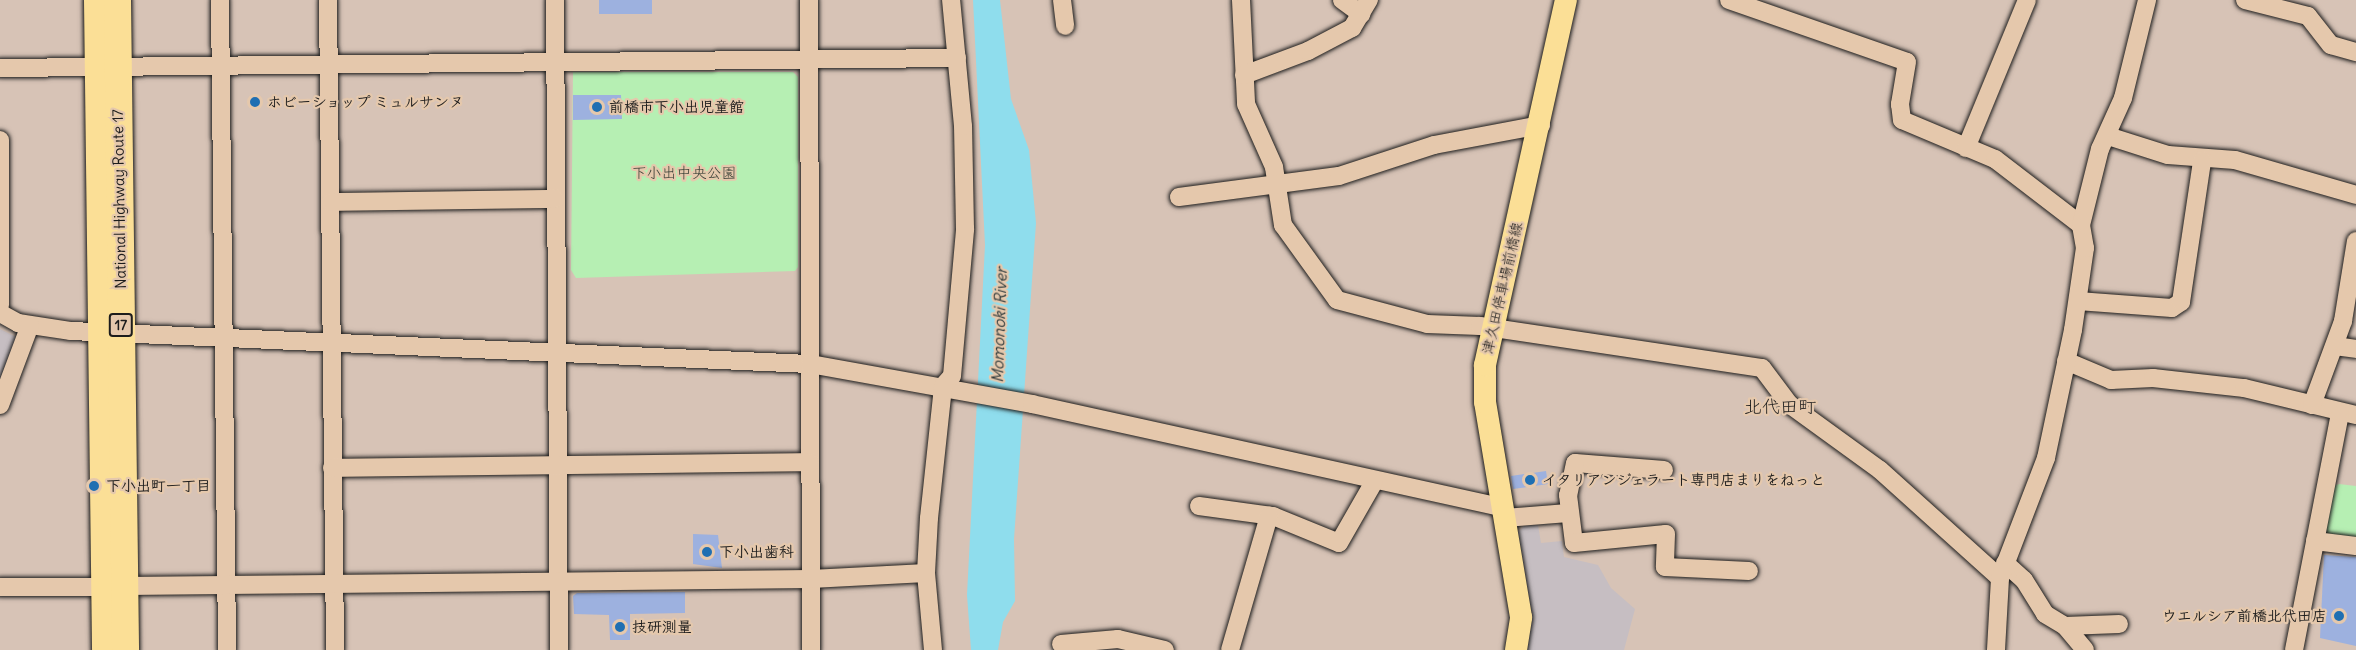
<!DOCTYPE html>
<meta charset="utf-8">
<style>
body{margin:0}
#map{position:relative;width:2356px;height:650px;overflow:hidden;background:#d7c3b6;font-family:Delius,"Klee One",sans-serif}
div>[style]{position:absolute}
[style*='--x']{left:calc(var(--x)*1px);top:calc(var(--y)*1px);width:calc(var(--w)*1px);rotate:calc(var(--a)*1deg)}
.built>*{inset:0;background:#c6bec2}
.green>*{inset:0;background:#b6efb3}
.water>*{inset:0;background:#8fdded}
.building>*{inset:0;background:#9db1df}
.roads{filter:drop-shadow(0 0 2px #1c1c1c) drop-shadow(0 0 2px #1c1c1c)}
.minor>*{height:18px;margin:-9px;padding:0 9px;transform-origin:9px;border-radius:9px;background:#e5c8ac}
.major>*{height:22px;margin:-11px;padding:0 11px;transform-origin:11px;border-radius:11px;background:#fbdf96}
.highway>*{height:27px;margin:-13.5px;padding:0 13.5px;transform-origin:13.5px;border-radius:13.5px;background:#fbdf96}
.dots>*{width:16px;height:16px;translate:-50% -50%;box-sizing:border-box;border:3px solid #e5c8ac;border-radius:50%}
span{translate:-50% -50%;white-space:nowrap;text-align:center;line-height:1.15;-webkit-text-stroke:4.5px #e5c8ac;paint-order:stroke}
.shield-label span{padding:2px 4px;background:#e5c8ac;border:2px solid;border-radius:4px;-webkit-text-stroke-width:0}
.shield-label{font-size:14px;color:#1c1c1c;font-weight:700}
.poi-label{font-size:15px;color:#1c1c1c;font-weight:700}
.left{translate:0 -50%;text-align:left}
.right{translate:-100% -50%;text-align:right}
.park-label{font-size:15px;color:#333c33}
.street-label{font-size:15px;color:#1c1c1c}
.water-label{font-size:16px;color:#2d393b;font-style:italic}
.quarter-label{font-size:18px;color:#1c1c1c}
</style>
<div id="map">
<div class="built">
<div style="clip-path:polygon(0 329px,16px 337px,18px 345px,0 384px)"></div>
<div style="clip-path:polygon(1538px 525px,1541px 543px,1562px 541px,1564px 557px,1598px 565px,1611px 588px,1635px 609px,1624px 650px,1524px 650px,1517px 534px,1524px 526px)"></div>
</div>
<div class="green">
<div style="clip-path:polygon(573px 72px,793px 72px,798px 77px,798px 267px,795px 271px,576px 278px,571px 270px)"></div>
<div style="clip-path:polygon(2339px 484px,2356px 486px,2356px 540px,2327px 534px,2324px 529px,2334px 486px)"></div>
</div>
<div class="water">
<div style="clip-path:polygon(973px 0,1000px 0,1011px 99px,1029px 150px,1036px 223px,1014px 539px,1015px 601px,1003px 622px,998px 650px,971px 650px,967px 595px,985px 245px)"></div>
</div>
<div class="building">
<div style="clip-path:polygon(599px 0,652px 0,652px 14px,599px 14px)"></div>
<div style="clip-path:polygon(573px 95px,621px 95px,622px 119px,573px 120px)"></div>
<div style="clip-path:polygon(1546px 471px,1548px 484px,1513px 489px,1511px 476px)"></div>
<div style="clip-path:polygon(693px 534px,718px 535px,722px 568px,693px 564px)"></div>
<div style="clip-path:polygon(2324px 555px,2356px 557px,2356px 646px,2320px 638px)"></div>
<div style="clip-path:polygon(685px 592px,685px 613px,630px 614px,630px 640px,610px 640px,609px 615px,574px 614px,573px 596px,577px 593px)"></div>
</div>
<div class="roads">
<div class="minor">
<div style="--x:220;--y:0;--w:650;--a:89.38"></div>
<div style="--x:328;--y:0;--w:650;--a:89.38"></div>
<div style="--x:555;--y:0;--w:650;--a:89.65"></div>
<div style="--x:809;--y:0;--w:650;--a:89.82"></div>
<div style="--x:1062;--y:0;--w:26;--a:83"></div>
<div style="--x:1241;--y:0;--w:104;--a:87.2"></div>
<div style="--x:1246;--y:104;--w:69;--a:66"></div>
<div style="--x:1274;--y:167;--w:59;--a:81.2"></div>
<div style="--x:1283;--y:225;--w:92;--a:54.2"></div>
<div style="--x:1337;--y:300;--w:93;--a:14.9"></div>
<div style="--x:1427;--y:324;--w:53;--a:2.2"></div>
<div style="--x:1480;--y:326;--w:285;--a:8.5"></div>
<div style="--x:1762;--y:368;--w:45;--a:53.1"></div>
<div style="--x:1789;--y:404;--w:112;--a:36"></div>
<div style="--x:1880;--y:470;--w:161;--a:42"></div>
<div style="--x:1342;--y:0;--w:24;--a:36"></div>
<div style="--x:1729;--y:0;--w:188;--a:19.2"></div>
<div style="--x:1907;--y:62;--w:43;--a:99.5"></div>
<div style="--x:1900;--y:104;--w:16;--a:83"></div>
<div style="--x:1902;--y:120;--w:101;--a:22.8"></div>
<div style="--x:1995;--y:159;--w:108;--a:37.5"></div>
<div style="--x:2245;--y:0;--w:65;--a:14.3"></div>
<div style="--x:2308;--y:16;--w:37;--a:52"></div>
<div style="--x:2331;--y:45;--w:26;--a:16"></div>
<div style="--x:0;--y:68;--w:957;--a:-0.6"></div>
<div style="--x:1244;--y:75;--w:68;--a:-20.6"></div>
<div style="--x:1308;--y:51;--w:50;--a:-27.6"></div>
<div style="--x:1352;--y:28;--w:33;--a:-59"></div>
<div style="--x:2108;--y:136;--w:63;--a:17.6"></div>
<div style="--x:2168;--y:155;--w:67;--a:4.3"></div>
<div style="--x:2235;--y:160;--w:126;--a:16.1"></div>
<div style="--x:0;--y:140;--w:165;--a:90"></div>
<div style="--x:1966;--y:148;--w:160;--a:-67.6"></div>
<div style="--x:1179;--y:197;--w:161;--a:-7.5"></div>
<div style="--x:1339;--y:176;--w:100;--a:-18.1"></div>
<div style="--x:1434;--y:145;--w:109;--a:-10.6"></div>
<div style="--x:331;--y:202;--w:224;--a:-0.8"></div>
<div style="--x:2078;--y:301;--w:94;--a:4.3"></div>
<div style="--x:2172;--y:308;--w:11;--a:-34"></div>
<div style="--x:2181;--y:302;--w:143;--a:-81.5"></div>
<div style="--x:0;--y:313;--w:21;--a:29"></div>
<div style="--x:18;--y:323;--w:54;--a:8.6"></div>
<div style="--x:71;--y:331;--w:740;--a:2.56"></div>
<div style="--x:810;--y:364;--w:226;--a:10.2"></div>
<div style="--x:1032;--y:404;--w:483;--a:12.4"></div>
<div style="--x:2335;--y:346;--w:21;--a:8"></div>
<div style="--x:2066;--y:361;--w:49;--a:22.9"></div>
<div style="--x:2111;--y:380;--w:42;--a:-2.7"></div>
<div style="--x:2153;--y:378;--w:92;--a:6.3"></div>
<div style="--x:2244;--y:388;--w:115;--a:13.6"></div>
<div style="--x:0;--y:405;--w:85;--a:-69.4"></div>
<div style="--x:2312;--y:405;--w:90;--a:-69.7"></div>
<div style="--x:2343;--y:321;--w:81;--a:-80.8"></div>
<div style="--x:332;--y:468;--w:478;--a:-0.7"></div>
<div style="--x:1664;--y:470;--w:89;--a:-175.5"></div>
<div style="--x:1575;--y:463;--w:33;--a:102"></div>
<div style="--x:1568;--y:495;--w:48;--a:82.9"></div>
<div style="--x:1574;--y:543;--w:92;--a:-5.6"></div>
<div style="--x:1666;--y:534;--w:33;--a:92"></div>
<div style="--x:1665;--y:567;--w:84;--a:2.7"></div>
<div style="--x:1199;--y:506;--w:75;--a:7.7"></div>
<div style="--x:1273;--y:516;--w:71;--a:22.2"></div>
<div style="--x:1339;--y:543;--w:70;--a:-60.2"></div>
<div style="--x:1505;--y:518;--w:63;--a:-4.5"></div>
<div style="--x:2315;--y:541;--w:41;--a:7"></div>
<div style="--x:2005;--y:563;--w:25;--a:42"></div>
<div style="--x:2024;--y:580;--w:40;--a:58"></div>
<div style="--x:2045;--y:614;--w:23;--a:31"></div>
<div style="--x:2065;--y:626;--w:54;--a:-2.1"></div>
<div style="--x:125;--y:586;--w:686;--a:-0.58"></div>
<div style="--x:811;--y:579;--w:115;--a:-3"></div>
<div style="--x:0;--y:587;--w:104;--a:0"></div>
<div style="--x:2065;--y:626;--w:31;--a:50"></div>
<div style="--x:1061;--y:644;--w:57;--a:-5"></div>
<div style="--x:1118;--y:639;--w:48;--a:13.2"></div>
<div style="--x:933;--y:650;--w:77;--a:-95.2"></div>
<div style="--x:926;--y:573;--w:55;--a:-86.9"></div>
<div style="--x:929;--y:518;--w:133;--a:-83.9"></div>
<div style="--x:943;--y:386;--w:13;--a:-48"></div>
<div style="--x:952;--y:376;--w:148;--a:-84.9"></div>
<div style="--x:965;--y:229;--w:103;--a:-91.1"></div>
<div style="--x:963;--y:126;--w:127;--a:-95.4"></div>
<div style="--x:1230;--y:650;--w:140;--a:-73.8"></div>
<div style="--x:1996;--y:650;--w:72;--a:-86.8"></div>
<div style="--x:2000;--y:578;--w:129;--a:-69"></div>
<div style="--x:2046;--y:458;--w:131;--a:-78.1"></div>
<div style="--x:2073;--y:330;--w:83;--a:-81.7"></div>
<div style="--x:2085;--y:248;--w:23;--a:-100"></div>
<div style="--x:2081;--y:225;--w:78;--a:-76"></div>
<div style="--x:2100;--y:149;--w:56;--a:-65.7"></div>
<div style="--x:2123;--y:98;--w:101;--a:-76.2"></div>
<div style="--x:2294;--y:650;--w:240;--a:-79"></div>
</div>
<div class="major">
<div style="--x:1516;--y:650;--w:33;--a:-81"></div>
<div style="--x:1521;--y:617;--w:218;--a:-99.5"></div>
<div style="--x:1485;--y:402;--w:37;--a:-90"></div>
<div style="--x:1485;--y:365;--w:374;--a:-77.5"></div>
</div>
<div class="highway">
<div style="--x:97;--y:0;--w:650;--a:89.29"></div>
<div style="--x:117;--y:0;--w:650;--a:89.29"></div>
</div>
</div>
<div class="dots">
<div style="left:255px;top:102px;background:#1f6fb2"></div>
<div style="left:597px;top:107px;background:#1f6fb2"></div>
<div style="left:1530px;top:480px;background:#1f6fb2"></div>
<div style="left:94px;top:486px;background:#1f6fb2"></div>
<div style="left:707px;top:552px;background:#1f6fb2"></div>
<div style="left:2339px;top:616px;background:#1f6fb2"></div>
<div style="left:620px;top:627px;background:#1f6fb2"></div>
</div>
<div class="shield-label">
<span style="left:121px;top:325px">17</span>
</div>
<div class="poi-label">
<span class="left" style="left:267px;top:102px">ホビーショップ ミュルサンヌ</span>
<span class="left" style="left:609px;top:107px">前橋市下小出児童館</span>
<span class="left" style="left:1542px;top:480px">イタリアンジェラート専門店まりをねっと</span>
<span class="left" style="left:106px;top:486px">下小出町一丁目</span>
<span class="left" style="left:719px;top:552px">下小出歯科</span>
<span class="right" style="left:2327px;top:616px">ウエルシア前橋北代田店</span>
<span class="left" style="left:632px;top:627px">技研測量</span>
</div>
<div class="park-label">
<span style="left:684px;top:173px">下小出中央公園</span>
</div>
<div class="street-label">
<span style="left:119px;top:199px;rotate:-91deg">National Highway Route 17</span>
<span style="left:1502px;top:288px;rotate:-77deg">津久田停車場前橋線</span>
</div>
<div class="water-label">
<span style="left:999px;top:325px;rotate:-88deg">Momonoki River</span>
</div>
<div class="quarter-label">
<span style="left:1780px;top:407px">北代田町</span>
</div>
</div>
